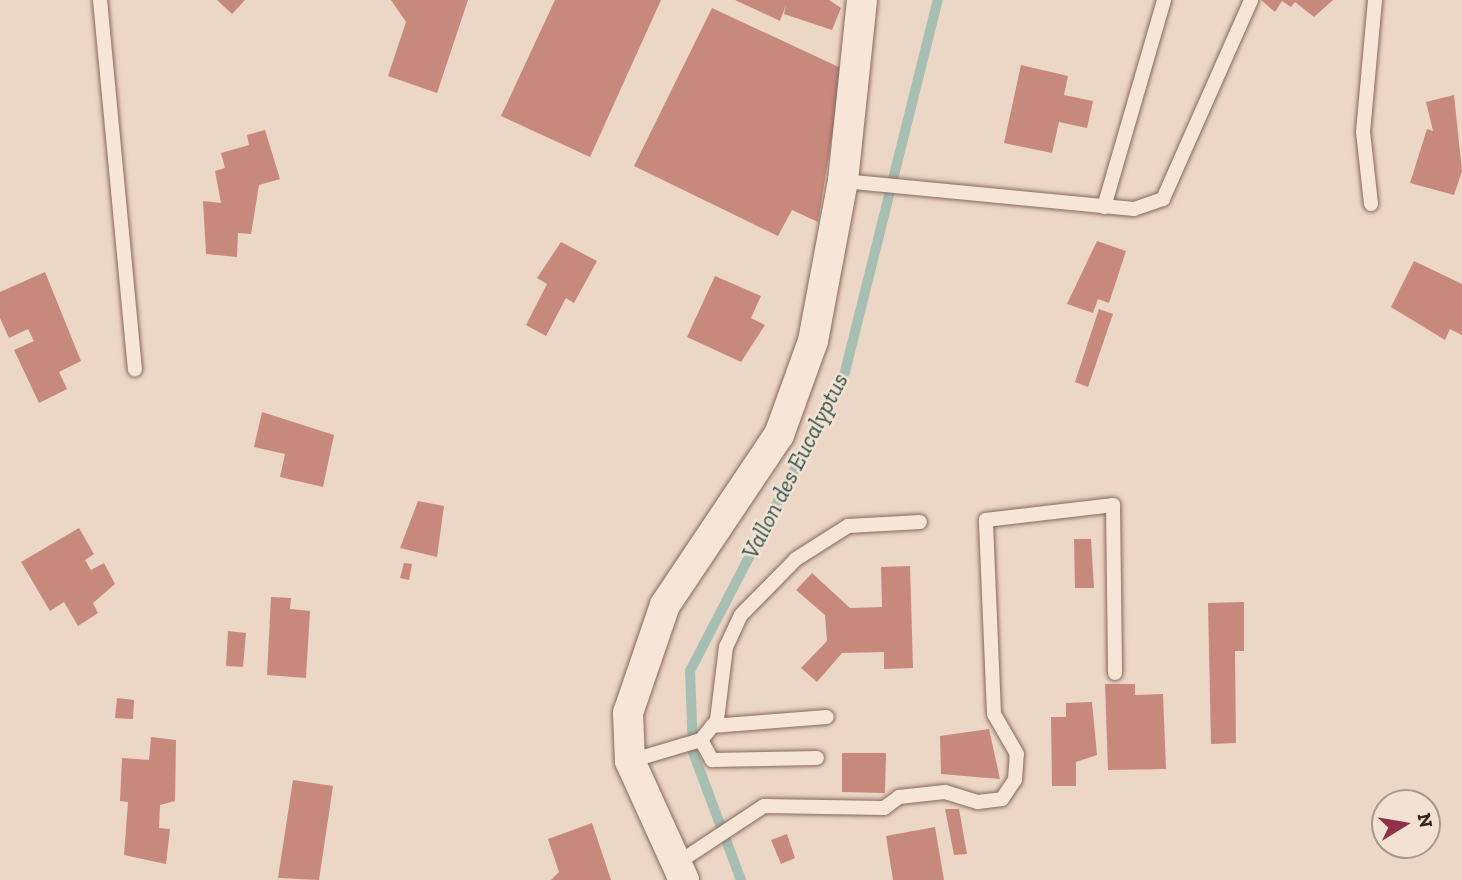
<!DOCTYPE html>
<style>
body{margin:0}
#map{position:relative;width:1462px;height:880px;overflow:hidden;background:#ecd6c5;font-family:"Zilla Slab",serif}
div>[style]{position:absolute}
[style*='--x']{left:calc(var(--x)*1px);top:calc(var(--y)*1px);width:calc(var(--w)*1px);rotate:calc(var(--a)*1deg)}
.stream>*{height:10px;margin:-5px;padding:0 5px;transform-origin:5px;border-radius:5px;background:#a6bfb2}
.building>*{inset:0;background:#c8897d}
.roads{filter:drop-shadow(0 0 2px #86685c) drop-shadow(0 0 2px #86685c)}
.service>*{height:14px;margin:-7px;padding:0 7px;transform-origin:7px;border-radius:7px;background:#f7e6d8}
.minor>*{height:30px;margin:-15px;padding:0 15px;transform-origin:15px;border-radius:15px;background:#f7e6d8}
span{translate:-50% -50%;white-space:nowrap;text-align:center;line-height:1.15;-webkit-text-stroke:5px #f3e2d4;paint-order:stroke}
.water-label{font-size:23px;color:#2f5549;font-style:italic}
.north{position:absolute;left:1371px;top:789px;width:70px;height:70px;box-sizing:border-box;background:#f3e2d4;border:2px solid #a7968c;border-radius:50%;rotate:79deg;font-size:19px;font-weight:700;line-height:28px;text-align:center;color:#36251f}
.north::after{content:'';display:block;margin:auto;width:24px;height:32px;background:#913049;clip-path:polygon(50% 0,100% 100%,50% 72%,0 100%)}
</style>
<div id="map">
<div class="stream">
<div style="--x:741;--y:880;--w:137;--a:-110.6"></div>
<div style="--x:693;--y:752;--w:81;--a:-92.1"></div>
<div style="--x:690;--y:671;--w:337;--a:-62.6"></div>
<div style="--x:845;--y:372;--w:383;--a:-76"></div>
</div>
<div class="building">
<div style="clip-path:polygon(217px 0,245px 0,232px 14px)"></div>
<div style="clip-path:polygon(391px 0,468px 0,437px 93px,388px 76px,406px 22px)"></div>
<div style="clip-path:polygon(555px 0,661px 0,590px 157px,501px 116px)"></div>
<div style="clip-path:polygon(735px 0,829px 0,841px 8px,832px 30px,784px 14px,786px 5px,780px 21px)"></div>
<div style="clip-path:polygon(1261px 0,1333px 0,1314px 17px,1295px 2px,1291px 7px,1282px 1px,1275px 12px)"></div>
<div style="clip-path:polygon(712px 8px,843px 69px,818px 222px,792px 210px,778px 236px,634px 166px)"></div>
<div style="clip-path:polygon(1021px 65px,1068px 76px,1064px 95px,1093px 101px,1087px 128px,1059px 122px,1052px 153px,1004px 143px)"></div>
<div style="clip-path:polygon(1454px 95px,1462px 171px,1454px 195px,1410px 183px,1427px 129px,1433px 131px,1426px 102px)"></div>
<div style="clip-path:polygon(265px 130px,280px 179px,259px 185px,251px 234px,238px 233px,237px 257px,206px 254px,203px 201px,221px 203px,215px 171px,225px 168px,221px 153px,249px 145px,247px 135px)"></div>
<div style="clip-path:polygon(1097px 241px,1126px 251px,1109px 303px,1098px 299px,1093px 313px,1067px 304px)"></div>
<div style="clip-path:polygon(561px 242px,597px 261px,574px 303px,566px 298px,546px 336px,526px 325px,547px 284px,537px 278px)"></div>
<div style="clip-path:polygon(1414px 261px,1462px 284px,1462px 335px,1450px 329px,1445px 340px,1391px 307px)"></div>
<div style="clip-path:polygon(45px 272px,81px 361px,59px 372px,67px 389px,39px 403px,14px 350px,34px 341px,28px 329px,9px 338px,0 318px,0 292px)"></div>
<div style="clip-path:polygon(715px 276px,761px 296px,751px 318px,765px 325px,741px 362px,687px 337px)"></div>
<div style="clip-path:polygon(1099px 309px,1113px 314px,1088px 387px,1075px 382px)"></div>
<div style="clip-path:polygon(262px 412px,334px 435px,323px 487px,280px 477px,285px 454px,254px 447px)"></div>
<div style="clip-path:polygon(418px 501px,444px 506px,437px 557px,400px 548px)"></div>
<div style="clip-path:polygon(79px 528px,94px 554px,85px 560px,91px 570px,104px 563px,115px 584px,93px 603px,98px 613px,78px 626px,64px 602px,50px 611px,21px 562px)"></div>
<div style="clip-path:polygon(1074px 539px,1091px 539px,1094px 588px,1075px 588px)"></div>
<div style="clip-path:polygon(404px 563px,412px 564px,409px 580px,400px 578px)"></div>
<div style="clip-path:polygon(910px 566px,913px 668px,884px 669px,884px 652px,842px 653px,817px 682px,801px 668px,827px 641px,825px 615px,796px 590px,812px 573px,850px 608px,882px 607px,881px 567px)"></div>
<div style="clip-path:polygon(271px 597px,291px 598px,290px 609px,310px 611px,306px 678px,267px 675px)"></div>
<div style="clip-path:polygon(1244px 602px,1244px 651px,1235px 651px,1236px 743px,1211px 744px,1208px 603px)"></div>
<div style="clip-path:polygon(228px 631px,246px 633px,243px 667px,226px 666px)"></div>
<div style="clip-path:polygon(1105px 684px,1135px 684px,1135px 695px,1163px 694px,1166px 769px,1108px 770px)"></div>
<div style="clip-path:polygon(117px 698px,134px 700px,133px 719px,115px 718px)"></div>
<div style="clip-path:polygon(1092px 702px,1097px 755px,1076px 762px,1076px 786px,1052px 786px,1051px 717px,1066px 717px,1066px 703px)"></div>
<div style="clip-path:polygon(989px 729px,1000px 779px,941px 774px,940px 736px)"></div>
<div style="clip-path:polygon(151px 737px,176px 740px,175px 801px,160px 805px,159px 828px,170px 829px,166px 864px,124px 855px,128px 802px,120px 801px,122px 758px,149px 760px)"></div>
<div style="clip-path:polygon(842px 753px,886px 753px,885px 793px,842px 792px)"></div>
<div style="clip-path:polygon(293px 780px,333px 786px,319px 880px,278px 878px)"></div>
<div style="clip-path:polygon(945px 809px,959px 809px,967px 854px,954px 855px)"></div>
<div style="clip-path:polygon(592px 823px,611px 880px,551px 880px,559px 872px,548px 839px)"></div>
<div style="clip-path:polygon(935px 827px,944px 880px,893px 880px,886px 836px)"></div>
<div style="clip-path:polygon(787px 834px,795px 858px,781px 864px,771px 840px)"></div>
</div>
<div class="roads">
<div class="service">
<div style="--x:100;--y:0;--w:371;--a:84.6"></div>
<div style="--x:843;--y:181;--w:292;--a:5.5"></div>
<div style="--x:1134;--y:209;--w:31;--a:-19"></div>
<div style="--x:1163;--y:199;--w:218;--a:-66.1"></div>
<div style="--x:1371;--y:204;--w:72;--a:-96.3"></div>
<div style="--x:1363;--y:132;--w:133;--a:-84.8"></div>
<div style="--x:1104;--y:207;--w:216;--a:-73.8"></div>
<div style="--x:712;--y:726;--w:115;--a:-4.5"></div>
<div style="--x:701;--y:740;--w:23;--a:61"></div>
<div style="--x:712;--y:760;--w:105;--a:-1.1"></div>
<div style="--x:630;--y:761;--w:74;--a:-16.5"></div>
<div style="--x:701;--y:740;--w:26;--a:-51"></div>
<div style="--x:717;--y:720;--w:74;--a:-83"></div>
<div style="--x:726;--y:647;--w:35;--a:-65"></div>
<div style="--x:741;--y:615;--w:78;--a:-45.5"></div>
<div style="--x:796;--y:559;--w:62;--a:-32.4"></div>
<div style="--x:848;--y:526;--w:72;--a:-3.2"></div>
<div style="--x:676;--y:864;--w:105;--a:-33.4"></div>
<div style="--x:764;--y:806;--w:120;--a:1"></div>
<div style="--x:884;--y:808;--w:19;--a:-36"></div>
<div style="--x:899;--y:797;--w:46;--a:-6.2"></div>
<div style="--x:945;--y:792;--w:34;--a:17"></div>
<div style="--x:978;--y:802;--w:24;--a:-7"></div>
<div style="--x:1002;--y:799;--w:23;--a:-56"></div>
<div style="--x:1015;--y:780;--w:26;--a:-86"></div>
<div style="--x:1017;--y:754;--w:46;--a:-119.9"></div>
<div style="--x:994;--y:714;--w:194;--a:-92.4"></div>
<div style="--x:986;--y:520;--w:128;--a:-6.7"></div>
<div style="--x:1113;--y:505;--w:168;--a:89.3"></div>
</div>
<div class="minor">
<div style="--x:684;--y:880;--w:131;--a:-114.4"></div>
<div style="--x:630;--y:761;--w:48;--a:-92.4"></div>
<div style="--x:628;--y:713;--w:114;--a:-71.1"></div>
<div style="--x:665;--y:605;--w:205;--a:-56.2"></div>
<div style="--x:779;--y:435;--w:100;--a:-70.1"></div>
<div style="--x:813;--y:341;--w:163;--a:-79.4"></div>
<div style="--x:843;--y:181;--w:182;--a:-84"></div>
</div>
</div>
<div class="water-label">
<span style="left:795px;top:466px;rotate:-63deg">Vallon des Eucalyptus</span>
</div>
<div class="north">N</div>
</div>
